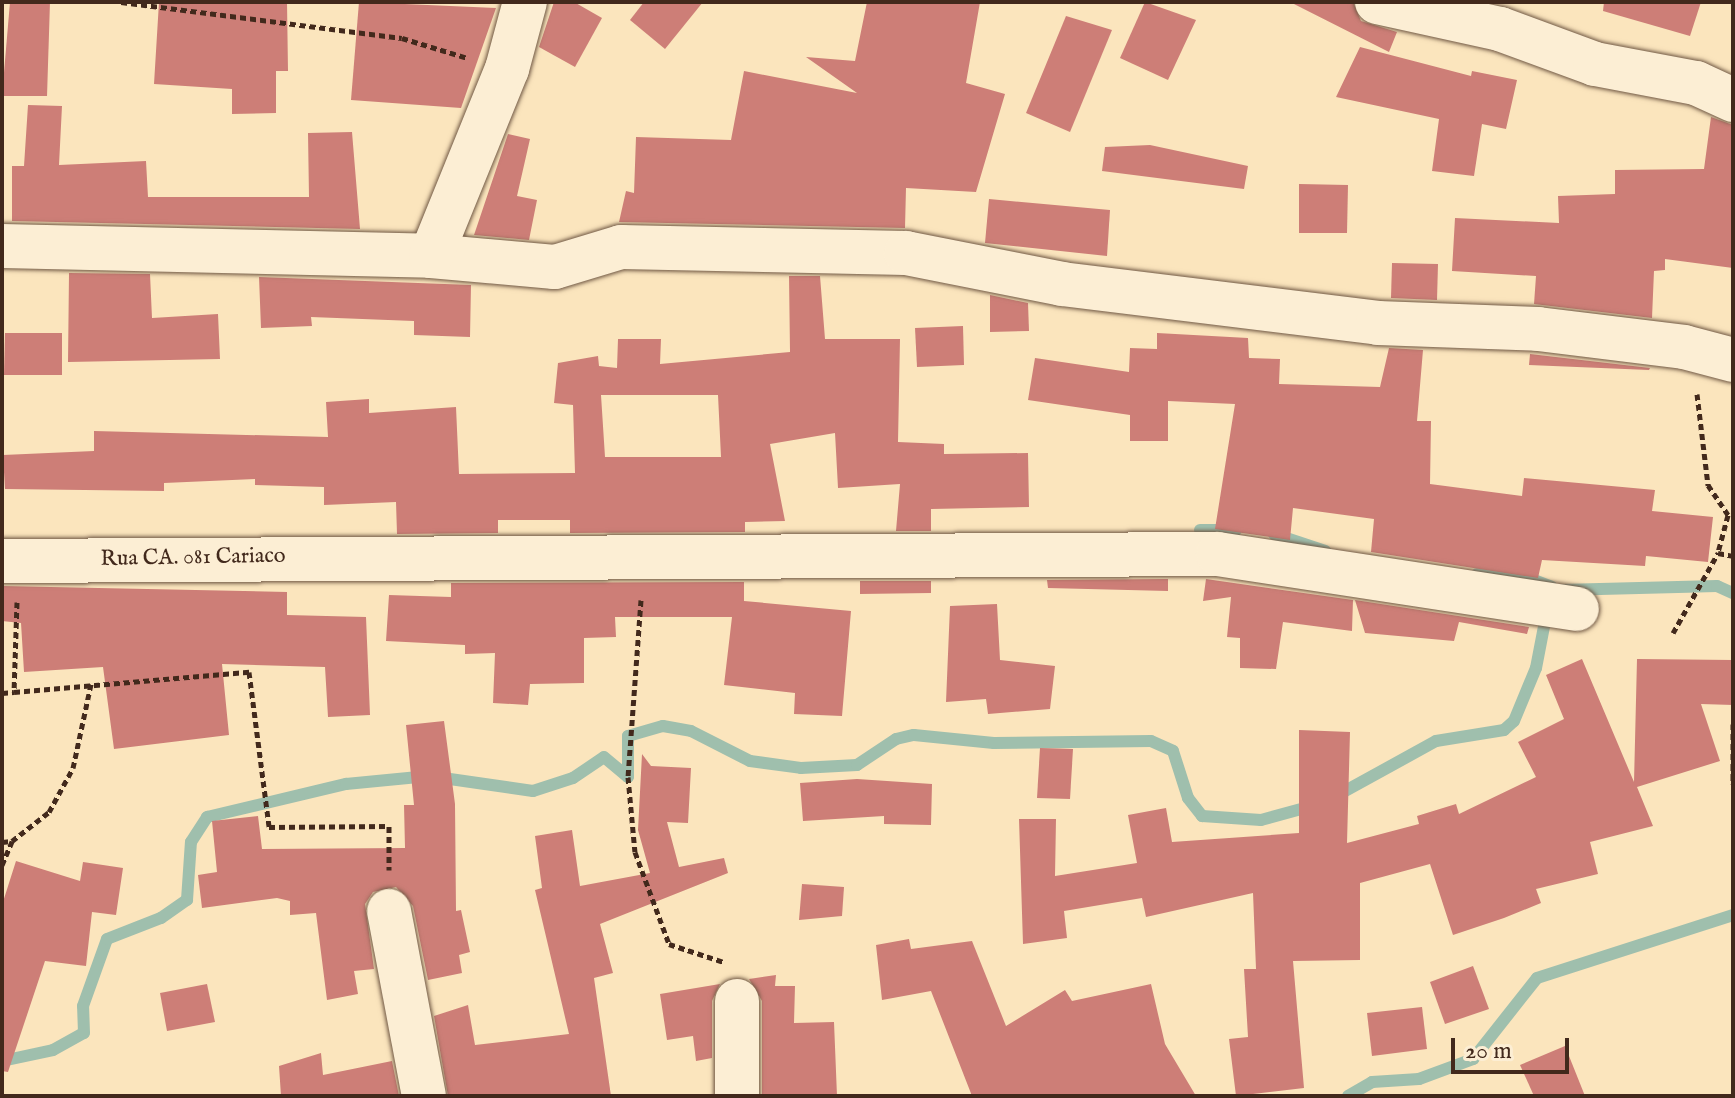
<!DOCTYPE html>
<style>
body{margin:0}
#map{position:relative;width:1735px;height:1098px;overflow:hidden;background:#fbe5bd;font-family:"IM FELL English",serif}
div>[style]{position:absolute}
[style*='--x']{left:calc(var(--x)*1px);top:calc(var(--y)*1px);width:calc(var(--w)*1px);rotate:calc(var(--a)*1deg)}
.stream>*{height:12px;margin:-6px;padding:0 6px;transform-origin:6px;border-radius:6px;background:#9fbfad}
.building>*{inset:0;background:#cd7e77}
.path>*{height:5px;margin-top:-2.5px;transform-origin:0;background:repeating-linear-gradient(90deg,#42291c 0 6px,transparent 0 10px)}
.roads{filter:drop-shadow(0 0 2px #705844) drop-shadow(0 0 2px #705844)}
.minor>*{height:44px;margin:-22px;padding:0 22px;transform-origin:22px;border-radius:22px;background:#fceed4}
span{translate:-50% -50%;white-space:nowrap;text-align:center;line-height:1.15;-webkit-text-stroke:8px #fceed4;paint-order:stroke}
.street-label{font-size:22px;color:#42291c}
.frame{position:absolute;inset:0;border:4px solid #42291c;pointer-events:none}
.scale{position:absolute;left:1451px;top:1038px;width:118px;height:36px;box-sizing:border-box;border:4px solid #42291c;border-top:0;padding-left:10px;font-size:24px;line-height:28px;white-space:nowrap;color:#42291c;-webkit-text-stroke:6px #fceed4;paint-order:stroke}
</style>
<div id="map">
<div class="stream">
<div style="--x:1200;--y:530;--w:36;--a:0"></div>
<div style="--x:1274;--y:534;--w:54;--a:18.4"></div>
<div style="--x:1477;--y:574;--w:44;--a:1.3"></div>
<div style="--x:1521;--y:575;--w:33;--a:21"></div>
<div style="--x:1561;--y:590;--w:156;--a:-1.5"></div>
<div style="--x:1717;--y:586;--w:17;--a:24"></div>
<div style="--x:1336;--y:796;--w:114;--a:-28.8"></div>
<div style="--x:1436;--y:741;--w:69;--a:-9.2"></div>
<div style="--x:1504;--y:730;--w:13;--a:-42"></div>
<div style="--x:1514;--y:721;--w:57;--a:-67.5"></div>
<div style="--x:1536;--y:668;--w:58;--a:-79.1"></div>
<div style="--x:2;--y:1061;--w:52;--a:-12.2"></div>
<div style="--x:53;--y:1050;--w:35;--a:-29"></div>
<div style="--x:84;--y:1033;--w:27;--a:-92"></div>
<div style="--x:83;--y:1006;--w:71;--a:-70.3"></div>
<div style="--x:107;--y:939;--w:58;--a:-21.3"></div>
<div style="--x:161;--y:918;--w:32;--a:-35"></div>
<div style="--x:187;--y:900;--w:58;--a:-86.1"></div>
<div style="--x:191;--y:842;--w:30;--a:-57"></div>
<div style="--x:207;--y:817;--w:143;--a:-13.4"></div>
<div style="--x:346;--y:784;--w:83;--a:-5.5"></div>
<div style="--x:429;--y:776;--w:105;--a:8.2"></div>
<div style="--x:533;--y:791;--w:42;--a:-18"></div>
<div style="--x:573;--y:778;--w:37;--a:-34"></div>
<div style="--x:604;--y:757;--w:31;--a:40"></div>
<div style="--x:628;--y:777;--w:41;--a:-90"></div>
<div style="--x:628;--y:736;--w:36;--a:-16"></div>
<div style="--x:663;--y:726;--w:28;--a:10"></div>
<div style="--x:691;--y:731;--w:66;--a:27"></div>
<div style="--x:750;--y:761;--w:51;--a:7.8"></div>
<div style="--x:801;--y:768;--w:56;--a:-3.1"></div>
<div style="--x:857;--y:765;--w:47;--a:-33.7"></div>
<div style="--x:896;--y:739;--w:18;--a:-13"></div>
<div style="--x:914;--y:735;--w:80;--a:5.7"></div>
<div style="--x:994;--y:743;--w:157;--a:-0.7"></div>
<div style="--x:1151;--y:741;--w:24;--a:24"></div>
<div style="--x:1173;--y:751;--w:49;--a:72.3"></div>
<div style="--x:1188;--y:798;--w:23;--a:52"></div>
<div style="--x:1202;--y:816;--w:59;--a:3.9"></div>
<div style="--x:1261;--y:820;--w:53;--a:-15.4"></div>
<div style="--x:1348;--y:1096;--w:28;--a:-30"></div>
<div style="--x:1372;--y:1082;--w:47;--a:-3.7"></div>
<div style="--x:1419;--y:1079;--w:58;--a:-20.3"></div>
<div style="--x:1473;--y:1059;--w:103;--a:-51.7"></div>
<div style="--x:1537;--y:978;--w:206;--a:-17.8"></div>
</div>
<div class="building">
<div style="clip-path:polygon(10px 2px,50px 2px,47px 96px,2px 96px)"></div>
<div style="clip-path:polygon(159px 2px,287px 2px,288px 71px,276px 71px,276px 113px,232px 114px,232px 89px,154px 84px)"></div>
<div style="clip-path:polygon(359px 2px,496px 8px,461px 108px,351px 100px)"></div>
<div style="clip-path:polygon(554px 2px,574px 2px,602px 18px,575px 67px,539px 47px)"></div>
<div style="clip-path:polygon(644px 2px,703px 2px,665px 49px,630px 20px)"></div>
<div style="clip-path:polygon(867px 2px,980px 2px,966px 83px,1005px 94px,976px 192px,906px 188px,905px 228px,619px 222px,626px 191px,634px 193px,636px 137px,731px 140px,744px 71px,857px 93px,806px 57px,855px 61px)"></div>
<div style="clip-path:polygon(1145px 2px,1196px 20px,1168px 80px,1120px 58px)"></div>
<div style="clip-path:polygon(1290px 2px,1353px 2px,1361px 21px,1397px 32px,1389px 52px)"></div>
<div style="clip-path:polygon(1604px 2px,1701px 2px,1690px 36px,1603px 11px)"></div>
<div style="clip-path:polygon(1066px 16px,1112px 30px,1070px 132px,1026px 113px)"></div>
<div style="clip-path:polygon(1360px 47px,1471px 76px,1472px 71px,1517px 80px,1506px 129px,1482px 124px,1474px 176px,1432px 171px,1439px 119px,1336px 97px)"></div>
<div style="clip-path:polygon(28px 105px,62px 106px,59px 165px,146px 161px,148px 197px,309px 197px,308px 133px,352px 132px,360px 229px,12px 221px,12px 166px,24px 166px)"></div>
<div style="clip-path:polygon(1711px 117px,1733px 125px,1733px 268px,1665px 259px,1665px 270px,1654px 271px,1652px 318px,1534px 304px,1536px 276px,1452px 271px,1455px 218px,1559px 223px,1558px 196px,1615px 194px,1615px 170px,1704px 169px)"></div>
<div style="clip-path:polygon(508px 134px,530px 139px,517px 196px,537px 200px,529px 240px,474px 235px)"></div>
<div style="clip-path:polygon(1150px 145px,1248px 166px,1244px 189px,1102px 171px,1105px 147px)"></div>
<div style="clip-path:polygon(1299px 184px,1348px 185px,1347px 233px,1299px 233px)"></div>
<div style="clip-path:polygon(989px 199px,1110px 210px,1107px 256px,985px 243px)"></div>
<div style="clip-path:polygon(1392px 263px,1438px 264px,1437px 300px,1391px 298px)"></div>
<div style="clip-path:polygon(69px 273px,150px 274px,152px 318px,218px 314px,220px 359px,68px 362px)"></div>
<div style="clip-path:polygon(evenodd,789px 276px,820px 276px,825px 339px,900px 339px,898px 442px,944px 444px,944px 454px,1028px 453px,1029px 507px,931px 509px,931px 531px,896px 531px,900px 484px,838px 488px,835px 433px,770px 444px,785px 521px,745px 522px,745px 532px,570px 533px,570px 520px,498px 520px,498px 533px,397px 534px,396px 502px,324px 505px,324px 487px,255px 485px,255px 479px,164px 483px,164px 491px,5px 489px,3px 455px,94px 451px,94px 431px,328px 437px,326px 402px,369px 399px,369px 413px,456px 407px,459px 474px,575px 473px,573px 405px,554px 403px,558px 363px,598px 356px,599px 366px,617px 368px,618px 339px,661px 339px,660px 364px,790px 352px,789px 276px,601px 395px,718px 395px,721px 457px,605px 457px,601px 395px)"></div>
<div style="clip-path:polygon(259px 277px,471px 285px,470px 337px,414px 335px,414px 321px,311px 317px,312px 326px,261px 328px)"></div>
<div style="clip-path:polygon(990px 295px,1028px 303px,1029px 331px,990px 332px)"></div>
<div style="clip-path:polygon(963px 326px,964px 365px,917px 367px,915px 328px)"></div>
<div style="clip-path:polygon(5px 333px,62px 333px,62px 375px,4px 375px)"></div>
<div style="clip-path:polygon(1157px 333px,1248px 338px,1249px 358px,1280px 359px,1279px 384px,1380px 387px,1389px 348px,1423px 350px,1417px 421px,1431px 421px,1430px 484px,1522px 496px,1524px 478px,1655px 490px,1652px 511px,1713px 517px,1708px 562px,1646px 556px,1645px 566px,1542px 560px,1538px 578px,1371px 552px,1374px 519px,1293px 508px,1290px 540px,1215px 529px,1235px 404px,1168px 401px,1168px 441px,1130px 441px,1130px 415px,1028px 400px,1035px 358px,1129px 372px,1130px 348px,1157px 349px)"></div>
<div style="clip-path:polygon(1530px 354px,1650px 368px,1649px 370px,1529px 365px)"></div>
<div style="clip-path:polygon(1168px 579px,1168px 591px,1048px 588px,1047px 580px)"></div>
<div style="clip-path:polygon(1206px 579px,1353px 600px,1352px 631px,1283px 622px,1276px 669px,1240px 668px,1240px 638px,1227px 637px,1231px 597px,1203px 601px)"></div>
<div style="clip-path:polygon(860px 581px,931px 581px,931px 593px,860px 594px)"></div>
<div style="clip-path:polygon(744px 582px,744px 601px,851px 611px,842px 716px,794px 714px,795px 693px,724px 685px,732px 617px,615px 617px,616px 637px,584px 638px,584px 683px,530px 684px,528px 705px,493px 703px,495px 653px,465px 654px,465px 645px,386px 641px,389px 595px,451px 597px,451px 583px)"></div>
<div style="clip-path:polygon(2px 586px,287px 592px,287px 615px,366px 617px,370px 715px,328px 717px,325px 667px,222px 664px,229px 735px,114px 749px,103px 667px,24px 672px,21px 623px,2px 621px)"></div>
<div style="clip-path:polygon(1355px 600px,1529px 627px,1527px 634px,1459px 622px,1454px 641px,1365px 633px)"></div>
<div style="clip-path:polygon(997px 604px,1000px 660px,1055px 666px,1050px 709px,988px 714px,986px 699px,946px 702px,950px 606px)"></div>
<div style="clip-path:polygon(1582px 659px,1634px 782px,1637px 659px,1733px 660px,1733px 705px,1701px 704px,1720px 761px,1637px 787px,1653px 826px,1590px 842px,1598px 874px,1536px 889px,1541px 903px,1504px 918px,1453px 935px,1430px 864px,1360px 883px,1360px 960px,1293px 961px,1304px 1088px,1236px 1096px,1229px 1039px,1248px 1037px,1244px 969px,1256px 969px,1253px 893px,1146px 917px,1142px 898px,1064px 911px,1067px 938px,1023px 944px,1019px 819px,1056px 819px,1055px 876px,1137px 863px,1128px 815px,1166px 808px,1172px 842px,1299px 833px,1299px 730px,1350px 732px,1347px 843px,1419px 824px,1417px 816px,1456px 804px,1459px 814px,1536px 777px,1518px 742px,1564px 719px,1546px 675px)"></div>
<div style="clip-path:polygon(444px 721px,455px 804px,456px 911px,461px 910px,470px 952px,459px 955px,462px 973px,428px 980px,413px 906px,396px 887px,373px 892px,365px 904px,374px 969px,354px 971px,358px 994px,327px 1000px,316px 913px,290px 915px,290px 901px,277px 898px,202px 908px,198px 875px,217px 872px,212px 821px,258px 816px,262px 849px,405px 848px,404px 805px,414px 805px,406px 725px)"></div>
<div style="clip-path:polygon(1040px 748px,1073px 749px,1070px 799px,1037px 798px)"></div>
<div style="clip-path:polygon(642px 754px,651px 766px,691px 768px,688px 823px,667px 822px,679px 867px,724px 858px,728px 873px,600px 924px,613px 973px,594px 978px,611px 1096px,448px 1096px,434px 1016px,468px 1005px,475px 1045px,569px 1034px,535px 890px,542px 888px,535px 836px,572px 830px,580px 886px,650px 873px,638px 830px)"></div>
<div style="clip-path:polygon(857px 779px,932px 784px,931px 825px,884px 824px,884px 816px,803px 821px,800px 783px)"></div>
<div style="clip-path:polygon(16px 861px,80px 881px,83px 862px,123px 868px,116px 915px,92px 912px,86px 966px,45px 961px,8px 1072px,2px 1071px,2px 905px)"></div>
<div style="clip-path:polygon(802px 884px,844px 887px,842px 916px,799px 920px)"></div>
<div style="clip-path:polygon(909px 939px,911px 949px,972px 941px,1006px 1026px,1065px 990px,1072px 1001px,1151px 984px,1165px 1044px,1196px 1096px,972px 1096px,931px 991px,882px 1000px,876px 945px)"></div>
<div style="clip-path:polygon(1473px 966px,1489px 1009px,1445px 1024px,1430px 982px)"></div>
<div style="clip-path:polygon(776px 975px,775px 986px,795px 986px,794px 1023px,834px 1022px,837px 1096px,762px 1096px,762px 1001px,749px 979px)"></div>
<div style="clip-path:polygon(207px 984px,215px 1022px,167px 1031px,160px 993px)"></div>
<div style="clip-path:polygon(720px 984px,712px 1001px,712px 1058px,696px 1061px,693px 1036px,667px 1040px,660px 994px)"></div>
<div style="clip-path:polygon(1422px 1007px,1427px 1049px,1372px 1056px,1367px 1013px)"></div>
<div style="clip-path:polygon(1565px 1046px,1585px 1096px,1534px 1096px,1520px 1065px)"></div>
<div style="clip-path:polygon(321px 1053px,323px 1075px,392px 1061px,399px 1096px,281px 1096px,279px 1066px)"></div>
</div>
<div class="path">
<div style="--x:121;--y:2;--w:283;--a:7.3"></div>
<div style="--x:402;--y:38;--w:69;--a:16.9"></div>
<div style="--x:1697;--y:394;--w:92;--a:83.1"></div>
<div style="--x:1708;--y:485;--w:36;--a:56"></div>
<div style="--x:1728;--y:515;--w:39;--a:105"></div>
<div style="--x:641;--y:600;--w:177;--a:94.2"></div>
<div style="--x:628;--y:777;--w:75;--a:84.7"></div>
<div style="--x:635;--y:852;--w:98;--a:69.7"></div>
<div style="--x:669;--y:944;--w:58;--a:18.1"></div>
<div style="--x:17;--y:602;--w:90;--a:91.9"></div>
<div style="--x:14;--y:692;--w:236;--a:-4.9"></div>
<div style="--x:249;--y:672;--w:156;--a:82.6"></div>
<div style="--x:269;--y:827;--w:120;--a:-0.5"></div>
<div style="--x:389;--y:826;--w:44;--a:90"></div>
<div style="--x:1673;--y:633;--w:92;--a:-60.6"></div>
<div style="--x:1718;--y:553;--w:15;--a:11"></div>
<div style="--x:2;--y:693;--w:12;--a:-5"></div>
<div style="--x:1733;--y:724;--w:60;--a:90"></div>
<div style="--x:2;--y:842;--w:10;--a:-6"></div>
<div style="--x:2;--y:865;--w:26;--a:-67"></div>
<div style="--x:12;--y:841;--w:47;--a:-38.1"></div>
<div style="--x:49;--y:812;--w:50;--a:-61.4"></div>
<div style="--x:73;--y:768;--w:86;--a:-77.9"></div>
</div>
<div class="roads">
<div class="minor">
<div style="--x:1377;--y:2;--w:126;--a:12.4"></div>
<div style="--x:1500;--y:29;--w:101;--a:20.2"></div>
<div style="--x:1595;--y:64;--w:103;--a:10.7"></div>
<div style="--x:1696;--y:83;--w:41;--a:24.7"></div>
<div style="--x:2;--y:246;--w:429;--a:1.3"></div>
<div style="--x:431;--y:256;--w:124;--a:5.1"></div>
<div style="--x:555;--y:267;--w:69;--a:-16.9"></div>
<div style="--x:621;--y:247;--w:285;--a:1.2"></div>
<div style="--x:906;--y:253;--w:159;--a:11.2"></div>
<div style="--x:1062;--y:284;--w:318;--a:7"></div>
<div style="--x:1378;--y:323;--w:160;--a:2.1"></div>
<div style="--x:1538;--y:329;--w:147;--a:7"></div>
<div style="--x:1684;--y:347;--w:51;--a:14.9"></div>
<div style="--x:431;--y:256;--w:202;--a:-67.9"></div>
<div style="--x:507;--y:69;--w:69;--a:-75"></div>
<div style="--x:2;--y:561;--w:1216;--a:-0.33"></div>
<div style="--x:1218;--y:554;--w:363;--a:8.7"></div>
<div style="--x:389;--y:911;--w:188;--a:79.3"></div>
<div style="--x:737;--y:1001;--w:95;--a:90"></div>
</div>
</div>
<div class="street-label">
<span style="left:193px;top:558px;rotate:-1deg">Rua CA. 081 Cariaco</span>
</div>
<div class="frame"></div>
<div class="scale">20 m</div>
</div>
